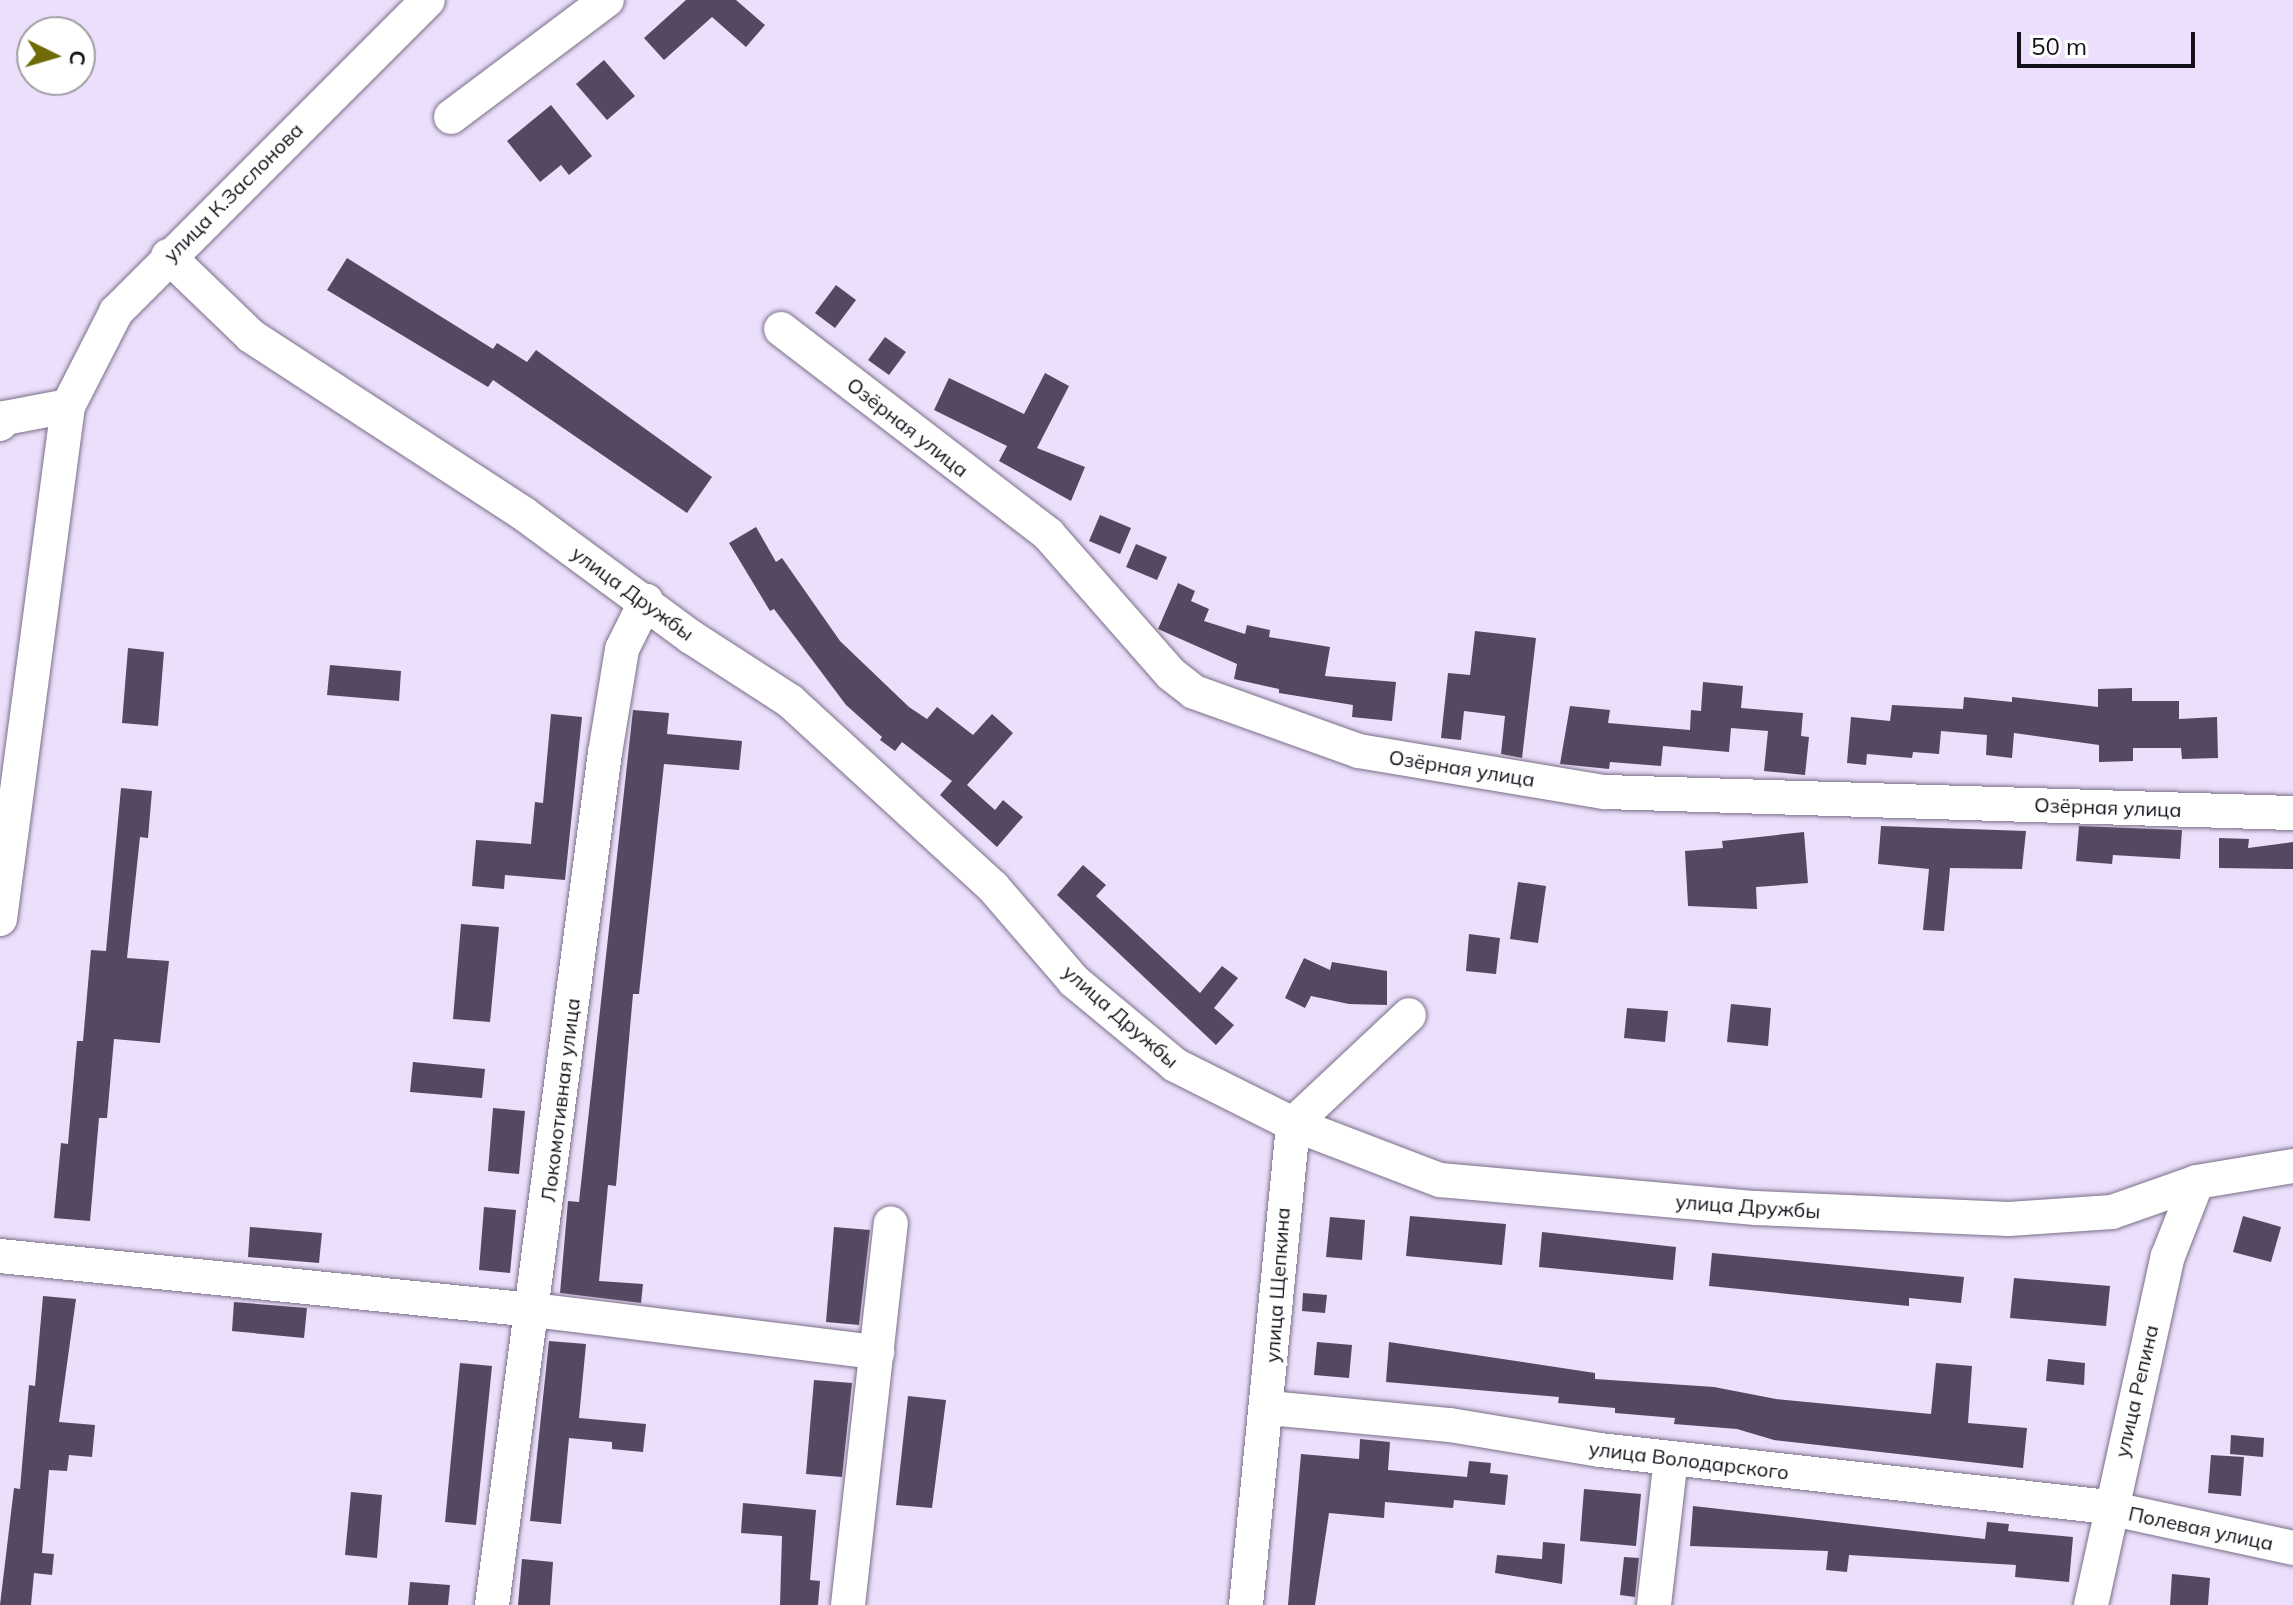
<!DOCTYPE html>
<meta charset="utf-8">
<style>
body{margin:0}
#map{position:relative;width:2293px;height:1605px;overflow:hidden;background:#ebdffb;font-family:Mulish,sans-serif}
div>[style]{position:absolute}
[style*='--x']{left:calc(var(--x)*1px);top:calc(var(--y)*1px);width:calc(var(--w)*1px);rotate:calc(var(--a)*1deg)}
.building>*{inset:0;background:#544960}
.roads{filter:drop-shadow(0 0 2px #7a6f88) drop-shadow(0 0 2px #7a6f88)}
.minor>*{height:34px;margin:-17px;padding:0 17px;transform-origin:17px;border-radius:17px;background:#fff}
span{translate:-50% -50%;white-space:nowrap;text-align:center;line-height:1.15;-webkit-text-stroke:8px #fff;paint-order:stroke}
.street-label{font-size:20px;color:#141019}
.north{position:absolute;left:16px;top:16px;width:80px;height:80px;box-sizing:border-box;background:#fff;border:2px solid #a19fa3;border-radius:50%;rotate:95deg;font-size:22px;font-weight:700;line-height:32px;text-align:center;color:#141019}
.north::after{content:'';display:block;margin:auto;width:28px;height:36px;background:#6f6c08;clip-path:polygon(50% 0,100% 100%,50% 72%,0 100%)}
.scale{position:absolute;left:2017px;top:32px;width:178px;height:36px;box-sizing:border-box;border:4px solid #141019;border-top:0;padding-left:10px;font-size:24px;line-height:28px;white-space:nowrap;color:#141019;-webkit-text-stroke:6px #fff;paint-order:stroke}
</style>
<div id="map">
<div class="building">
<div style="clip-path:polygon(686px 0,736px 0,765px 25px,746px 47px,712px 17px,664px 60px,644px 38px)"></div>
<div style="clip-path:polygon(604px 60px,635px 96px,607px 120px,576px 84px)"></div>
<div style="clip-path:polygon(551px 105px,592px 156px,569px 175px,561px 165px,540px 182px,507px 141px)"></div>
<div style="clip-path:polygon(347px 258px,493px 349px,497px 343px,527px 362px,536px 350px,712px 477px,687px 513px,493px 380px,488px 387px,327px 290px)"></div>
<div style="clip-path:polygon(836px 285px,856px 300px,835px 328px,815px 313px)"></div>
<div style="clip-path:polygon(885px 337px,906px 352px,889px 375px,868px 360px)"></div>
<div style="clip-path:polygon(1045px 373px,1069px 386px,1037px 448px,1085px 467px,1071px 501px,999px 461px,1007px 446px,934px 410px,949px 378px,1024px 414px)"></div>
<div style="clip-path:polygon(1100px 515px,1131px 528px,1120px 554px,1089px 541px)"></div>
<div style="clip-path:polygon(756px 527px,776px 562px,782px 558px,840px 641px,909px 707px,927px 719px,937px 707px,973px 735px,992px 714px,1013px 733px,967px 785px,995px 810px,1003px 800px,1023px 817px,997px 847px,940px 795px,952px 781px,902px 742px,895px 751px,880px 740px,882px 737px,846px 705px,774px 609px,770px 611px,729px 543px)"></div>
<div style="clip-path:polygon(1136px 544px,1167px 557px,1157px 580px,1126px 567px)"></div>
<div style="clip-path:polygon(1178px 583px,1195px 591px,1191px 601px,1209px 609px,1204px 621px,1245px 634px,1247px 625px,1270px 630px,1269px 637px,1330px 647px,1325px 676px,1396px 682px,1392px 721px,1352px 717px,1353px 705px,1279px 693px,1279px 689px,1234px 679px,1237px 664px,1158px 629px)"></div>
<div style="clip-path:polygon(1475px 631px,1536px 638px,1522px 758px,1501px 754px,1505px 716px,1464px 711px,1461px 740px,1441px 738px,1448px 673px,1470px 675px)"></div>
<div style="clip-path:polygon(128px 648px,164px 652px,158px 726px,122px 723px)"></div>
<div style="clip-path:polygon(330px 665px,401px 671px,399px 701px,327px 695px)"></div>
<div style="clip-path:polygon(1703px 682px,1743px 686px,1741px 708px,1803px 713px,1801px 736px,1809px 737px,1805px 775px,1764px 771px,1768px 731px,1731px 728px,1729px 752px,1663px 746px,1661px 766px,1610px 762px,1609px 769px,1560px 764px,1570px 706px,1610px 710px,1608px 723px,1690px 730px,1691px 710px,1701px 711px)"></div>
<div style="clip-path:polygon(2132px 688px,2132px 701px,2179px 701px,2179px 719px,2217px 717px,2218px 758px,2182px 759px,2181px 748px,2133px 748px,2133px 761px,2099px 762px,2099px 745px,2014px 733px,2012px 758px,1986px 755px,1987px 735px,1941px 731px,1939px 754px,1913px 752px,1912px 758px,1867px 754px,1866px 765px,1847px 763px,1851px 717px,1890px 721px,1892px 705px,1963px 709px,1964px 697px,2012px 702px,2012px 697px,2098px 707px,2098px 689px)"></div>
<div style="clip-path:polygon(633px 710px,669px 713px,667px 734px,742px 741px,739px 770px,664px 764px,639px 994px,633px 994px,616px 1186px,608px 1185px,599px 1281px,643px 1284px,641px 1303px,560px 1293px,568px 1201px,579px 1202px)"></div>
<div style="clip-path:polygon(551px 714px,582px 717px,565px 880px,505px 875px,504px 889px,472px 886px,476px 840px,531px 844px,535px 802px,543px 803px)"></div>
<div style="clip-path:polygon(121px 788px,152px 791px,148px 838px,140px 837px,127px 958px,169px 961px,160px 1043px,114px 1039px,107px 1118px,99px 1118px,90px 1221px,54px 1218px,61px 1143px,68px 1144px,77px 1041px,83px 1041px,91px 950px,106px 951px)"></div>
<div style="clip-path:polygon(1881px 826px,2026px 831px,2022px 869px,1950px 868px,1944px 931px,1923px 930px,1929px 869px,1878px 864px)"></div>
<div style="clip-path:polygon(2079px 826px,2182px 830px,2180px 859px,2113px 855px,2112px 864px,2076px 861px)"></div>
<div style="clip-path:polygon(1804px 832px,1808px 883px,1756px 887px,1757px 909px,1688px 906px,1685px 851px,1723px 848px,1722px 841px)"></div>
<div style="clip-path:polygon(2219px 838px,2249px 839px,2248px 848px,2293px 842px,2293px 869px,2219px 868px)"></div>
<div style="clip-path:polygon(1083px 865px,1106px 885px,1096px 896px,1200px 993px,1222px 966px,1238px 978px,1214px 1008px,1234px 1025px,1216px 1045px,1057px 895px)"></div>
<div style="clip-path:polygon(1518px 882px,1546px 886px,1538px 943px,1510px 939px)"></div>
<div style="clip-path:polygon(461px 924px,499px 927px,490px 1022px,453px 1019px)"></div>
<div style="clip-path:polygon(1469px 934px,1500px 938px,1496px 974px,1466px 971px)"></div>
<div style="clip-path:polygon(1304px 958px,1330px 970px,1332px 962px,1387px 971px,1387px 1005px,1349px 1004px,1311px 996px,1305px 1008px,1285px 998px)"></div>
<div style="clip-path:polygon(1731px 1004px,1771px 1008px,1768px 1046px,1727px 1042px)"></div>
<div style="clip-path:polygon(1627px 1008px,1668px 1011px,1665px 1042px,1624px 1038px)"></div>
<div style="clip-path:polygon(413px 1062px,485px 1069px,482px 1098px,410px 1092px)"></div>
<div style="clip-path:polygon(493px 1108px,525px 1111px,519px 1174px,488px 1171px)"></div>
<div style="clip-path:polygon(484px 1207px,516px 1210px,510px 1273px,479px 1270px)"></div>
<div style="clip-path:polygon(1410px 1216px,1506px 1224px,1502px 1265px,1406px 1256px)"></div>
<div style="clip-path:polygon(2243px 1216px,2281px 1227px,2271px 1262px,2233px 1252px)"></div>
<div style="clip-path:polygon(1330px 1217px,1365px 1220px,1362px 1260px,1326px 1257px)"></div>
<div style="clip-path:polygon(250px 1227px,322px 1233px,319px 1263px,248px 1257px)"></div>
<div style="clip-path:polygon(834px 1227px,870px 1230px,859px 1325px,826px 1322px)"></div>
<div style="clip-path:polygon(1542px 1232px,1676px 1247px,1673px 1280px,1539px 1267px)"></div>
<div style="clip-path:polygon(1712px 1253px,1964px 1277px,1961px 1303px,1909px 1298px,1909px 1306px,1709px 1286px)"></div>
<div style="clip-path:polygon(2014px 1278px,2110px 1286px,2106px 1326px,2010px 1318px)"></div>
<div style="clip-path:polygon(1303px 1293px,1327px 1295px,1325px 1313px,1302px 1311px)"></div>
<div style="clip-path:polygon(43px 1296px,76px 1299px,59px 1422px,95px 1425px,92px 1457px,69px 1455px,67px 1471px,49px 1470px,42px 1553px,54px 1554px,52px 1575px,34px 1573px,31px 1605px,0 1605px,14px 1488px,20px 1489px,29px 1385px,35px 1386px)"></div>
<div style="clip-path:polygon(234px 1302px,307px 1308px,304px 1338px,232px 1331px)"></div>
<div style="clip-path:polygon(549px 1341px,586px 1344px,579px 1418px,646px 1424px,643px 1452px,612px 1449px,612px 1442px,569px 1438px,561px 1524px,530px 1521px)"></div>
<div style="clip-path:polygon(1317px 1342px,1352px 1345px,1349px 1378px,1314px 1375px)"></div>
<div style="clip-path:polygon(1389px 1342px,1595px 1373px,1595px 1379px,1714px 1387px,1776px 1399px,1931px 1414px,1936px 1363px,1972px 1366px,1968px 1423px,2027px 1428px,2023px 1468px,1774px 1440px,1737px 1429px,1674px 1424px,1675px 1418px,1615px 1413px,1615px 1408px,1558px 1403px,1559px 1397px,1386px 1382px)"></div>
<div style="clip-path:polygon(2048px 1359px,2085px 1363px,2084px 1385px,2046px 1381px)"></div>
<div style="clip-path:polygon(460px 1363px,492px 1366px,476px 1525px,445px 1522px)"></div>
<div style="clip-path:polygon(814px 1380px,852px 1383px,842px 1477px,806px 1474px)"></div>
<div style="clip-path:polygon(908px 1396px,946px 1400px,932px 1508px,896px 1505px)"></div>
<div style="clip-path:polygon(2231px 1435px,2264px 1438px,2263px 1457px,2230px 1454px)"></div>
<div style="clip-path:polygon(1360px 1439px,1390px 1442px,1388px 1470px,1467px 1477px,1469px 1461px,1491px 1463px,1490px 1473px,1508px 1475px,1505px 1505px,1454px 1500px,1453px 1508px,1385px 1502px,1384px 1518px,1329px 1513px,1315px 1605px,1288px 1605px,1301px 1454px,1359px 1459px)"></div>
<div style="clip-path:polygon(2211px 1455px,2244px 1457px,2241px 1496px,2208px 1493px)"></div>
<div style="clip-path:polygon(1584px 1489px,1641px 1494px,1636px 1546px,1580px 1541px)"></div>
<div style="clip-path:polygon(351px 1492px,382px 1495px,377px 1558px,345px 1555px)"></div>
<div style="clip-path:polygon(743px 1503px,816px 1510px,810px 1580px,820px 1581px,818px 1605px,780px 1605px,782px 1536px,741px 1533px)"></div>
<div style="clip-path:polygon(1693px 1506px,1985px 1539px,1987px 1522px,2009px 1524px,2008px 1531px,2073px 1537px,2069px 1582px,2015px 1577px,2016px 1565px,1849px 1555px,1847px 1572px,1826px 1570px,1828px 1551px,1690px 1546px)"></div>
<div style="clip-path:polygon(1543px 1542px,1565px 1544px,1562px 1584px,1495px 1573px,1497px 1555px,1542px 1559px)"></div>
<div style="clip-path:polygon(1624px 1557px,1639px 1558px,1635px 1597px,1620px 1595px)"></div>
<div style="clip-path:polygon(522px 1559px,553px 1562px,550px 1605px,518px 1605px)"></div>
<div style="clip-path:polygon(2172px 1574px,2210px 1578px,2208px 1605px,2170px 1605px)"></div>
<div style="clip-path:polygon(410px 1582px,450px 1585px,448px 1605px,408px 1605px)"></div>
</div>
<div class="roads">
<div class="minor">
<div style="--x:451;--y:117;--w:195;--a:-36.9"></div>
<div style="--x:168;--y:256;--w:115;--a:43.9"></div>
<div style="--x:251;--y:336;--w:326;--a:33.1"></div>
<div style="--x:524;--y:514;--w:207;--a:36.4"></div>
<div style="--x:691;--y:637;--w:118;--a:32.9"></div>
<div style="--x:790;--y:701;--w:275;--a:42.5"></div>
<div style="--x:993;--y:887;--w:124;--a:49.2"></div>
<div style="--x:1074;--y:981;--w:131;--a:39.7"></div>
<div style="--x:1175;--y:1065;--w:132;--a:26.6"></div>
<div style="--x:1293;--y:1124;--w:157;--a:20.9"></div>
<div style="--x:1440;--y:1180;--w:317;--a:5.1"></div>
<div style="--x:1756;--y:1208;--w:253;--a:2.5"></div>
<div style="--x:2009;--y:1219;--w:103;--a:-3.9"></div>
<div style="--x:2112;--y:1212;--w:90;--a:-19.4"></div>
<div style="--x:2197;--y:1182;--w:97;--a:-9.5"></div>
<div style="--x:781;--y:329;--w:337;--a:37.5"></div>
<div style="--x:1048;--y:534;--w:186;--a:48.7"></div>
<div style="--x:1171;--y:674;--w:29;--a:38"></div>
<div style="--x:1194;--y:692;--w:175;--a:19.7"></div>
<div style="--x:1359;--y:751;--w:249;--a:9.5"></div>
<div style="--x:1605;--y:792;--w:688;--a:1.75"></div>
<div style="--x:0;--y:424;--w:8;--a:-50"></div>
<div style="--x:5;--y:418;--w:64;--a:-10.8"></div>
<div style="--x:0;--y:919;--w:517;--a:-82.45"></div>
<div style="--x:68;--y:406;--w:106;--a:-62.9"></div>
<div style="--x:116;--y:312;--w:441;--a:-45"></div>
<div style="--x:0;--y:1256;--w:536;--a:5.79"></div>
<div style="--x:533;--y:1310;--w:347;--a:7"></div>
<div style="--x:1269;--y:1408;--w:182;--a:5.4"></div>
<div style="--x:1450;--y:1425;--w:152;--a:9.5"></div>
<div style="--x:1600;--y:1450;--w:502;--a:6.4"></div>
<div style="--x:2099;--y:1506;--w:198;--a:12.2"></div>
<div style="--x:492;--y:1605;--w:859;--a:-82.45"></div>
<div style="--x:605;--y:753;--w:105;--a:-80.7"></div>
<div style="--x:622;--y:649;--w:54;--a:-63.4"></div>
<div style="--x:848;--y:1605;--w:384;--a:-83.6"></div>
<div style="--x:1246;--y:1605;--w:483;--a:-84.4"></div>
<div style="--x:1293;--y:1124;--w:159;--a:-43.2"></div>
<div style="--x:1654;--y:1605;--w:147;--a:-83.4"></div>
<div style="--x:2091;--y:1605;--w:357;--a:-77.6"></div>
<div style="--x:2168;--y:1256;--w:79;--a:-68.6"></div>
</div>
</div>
<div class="street-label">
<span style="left:233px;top:192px;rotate:-45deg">улица К.Заслонова</span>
<span style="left:908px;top:427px;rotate:38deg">Озёрная улица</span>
<span style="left:633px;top:593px;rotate:36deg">улица Дружбы</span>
<span style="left:1462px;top:768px;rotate:9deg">Озёрная улица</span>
<span style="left:2108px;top:807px;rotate:2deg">Озёрная улица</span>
<span style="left:1121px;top:1016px;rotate:41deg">улица Дружбы</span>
<span style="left:560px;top:1100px;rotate:-83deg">Локомотивная улица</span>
<span style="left:1748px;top:1206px;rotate:4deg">улица Дружбы</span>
<span style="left:1277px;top:1285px;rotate:-86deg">улица Щепкина</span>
<span style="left:2136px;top:1391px;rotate:-77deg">улица Репина</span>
<span style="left:1689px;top:1460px;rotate:7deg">улица Володарского</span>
<span style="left:2201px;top:1528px;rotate:12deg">Полевая улица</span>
</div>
<div class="north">С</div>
<div class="scale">50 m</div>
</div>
